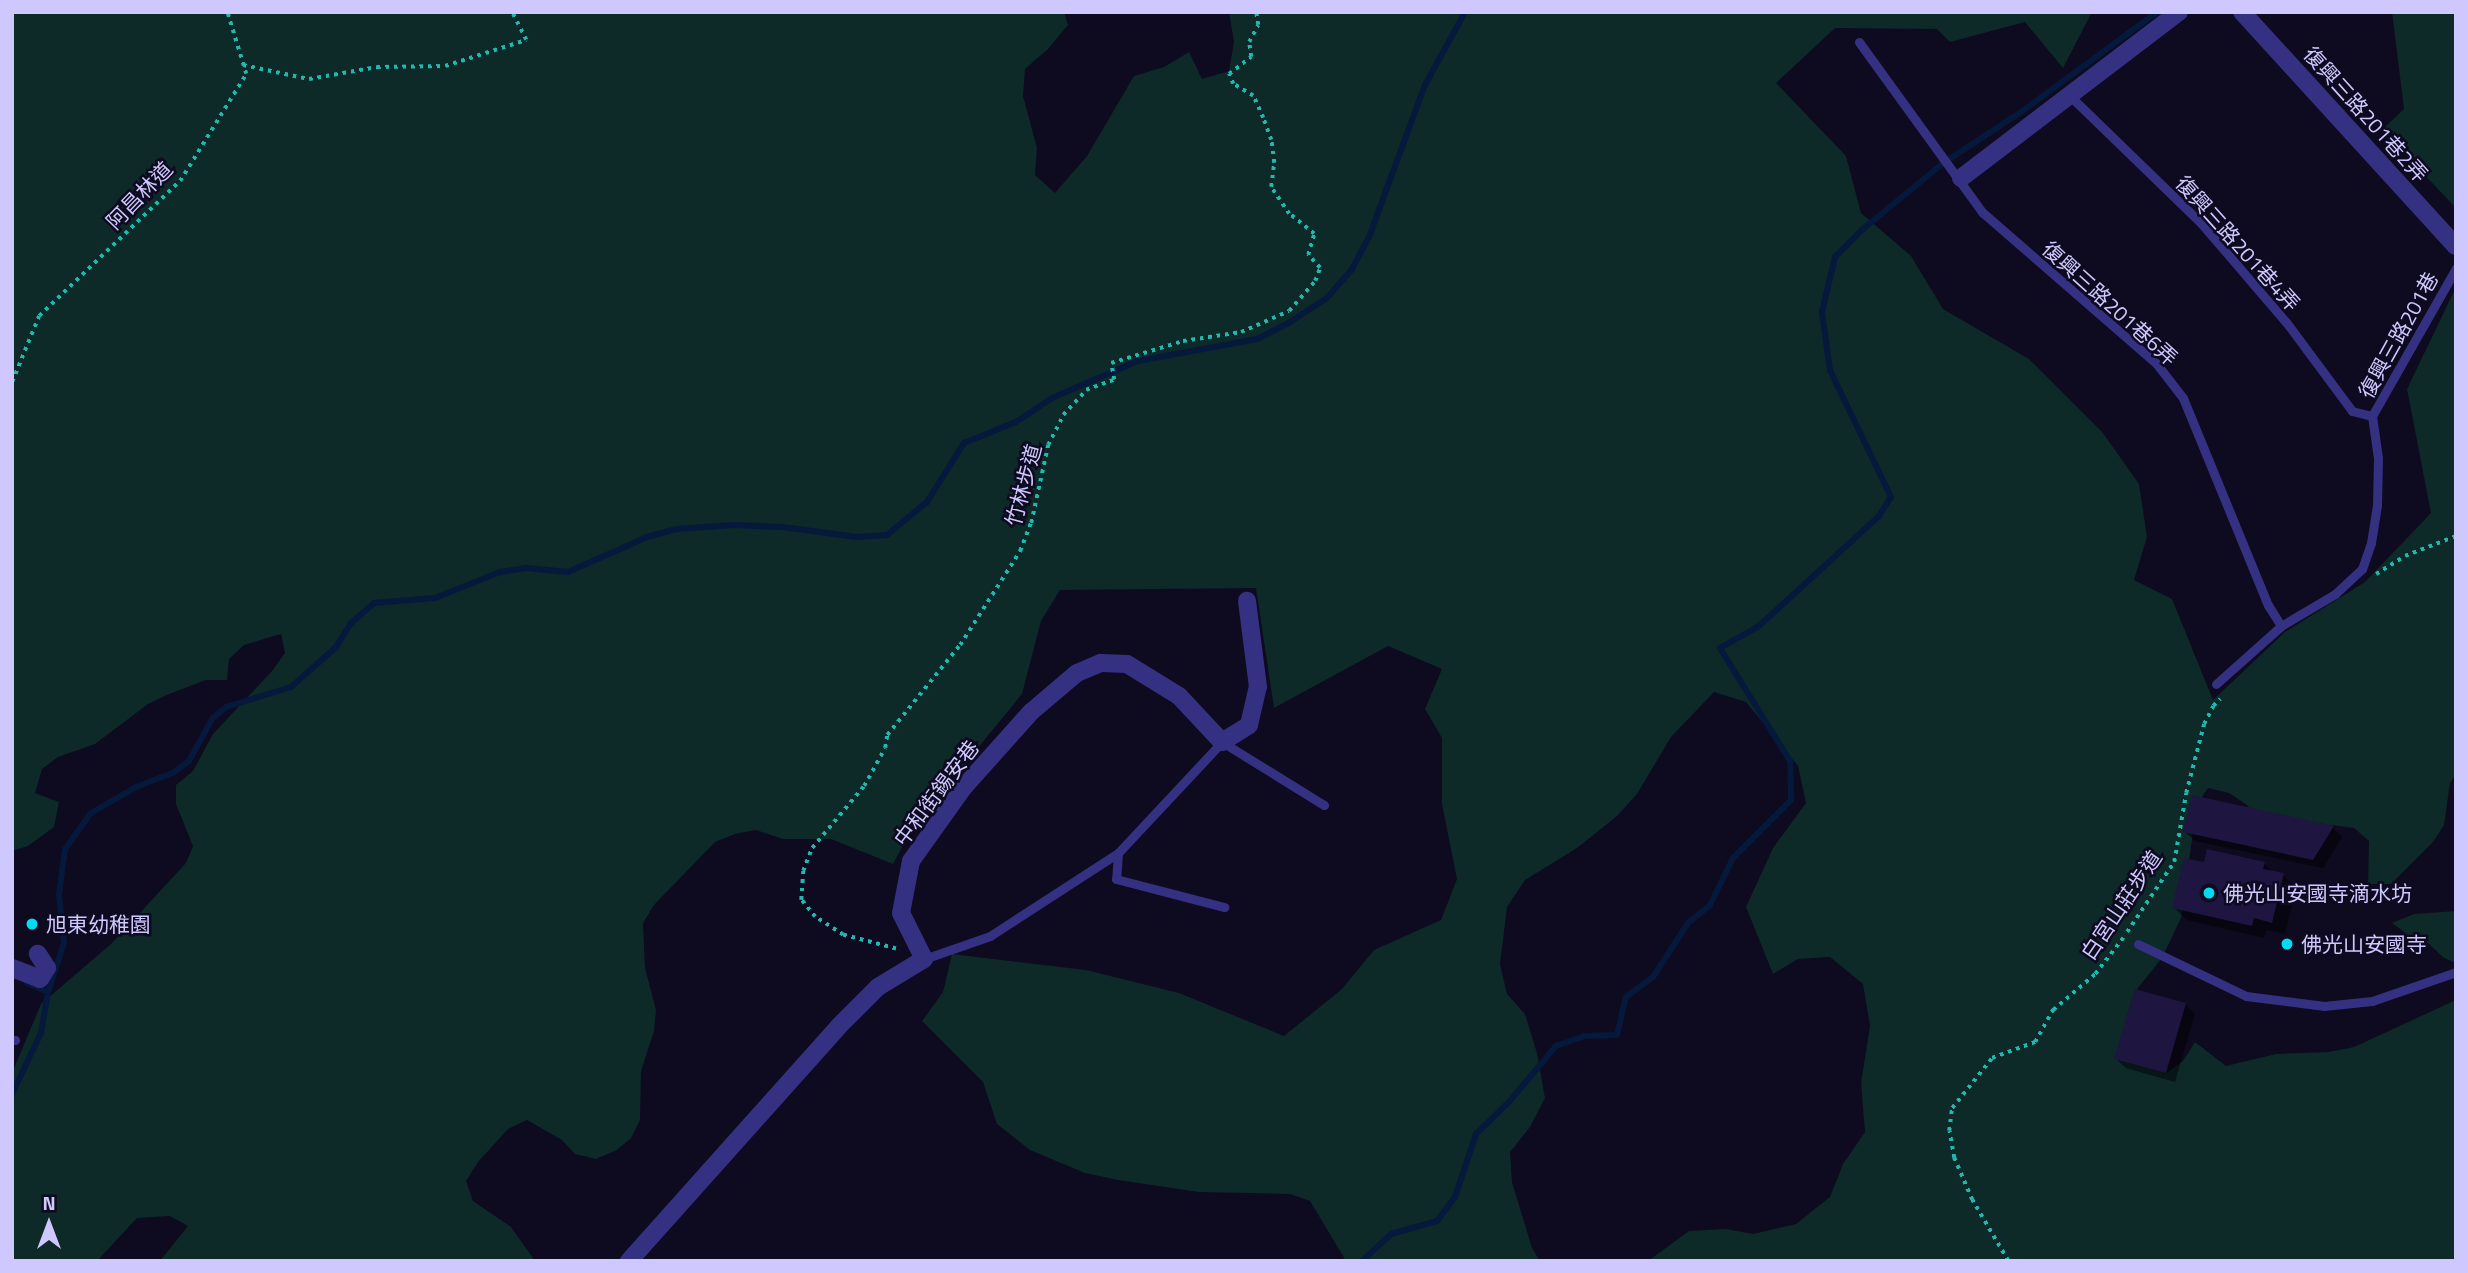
<!DOCTYPE html>
<meta charset="utf-8">
<style>
body{margin:0}
#map{position:relative;width:2468px;height:1273px;overflow:hidden;background:#0e0a1f;font-family:"Titillium Web","Noto Sans TC",sans-serif}
div>[style]{position:absolute}
[style*='--x']{left:calc(var(--x)*1px);top:calc(var(--y)*1px);width:calc(var(--w)*1px);rotate:calc(var(--a)*1deg)}
.green>*{inset:0;background:#0d2928}
.shadow>*{inset:0;background:#0007}
.stream>*{height:6px;margin:-3px;padding:0 3px;transform-origin:3px;border-radius:3px;background:#05193d}
.building>*{inset:0;background:#1e1541}
.path>*{height:3.5px;margin-top:-1.75px;transform-origin:0;background:repeating-linear-gradient(90deg,#23b8af 0 3.5px,transparent 0 8.5px)}
.service>*{height:9px;margin:-4.5px;padding:0 4.5px;transform-origin:4.5px;border-radius:4.5px;background:#343182}
.minor>*{height:18px;margin:-9px;padding:0 9px;transform-origin:9px;border-radius:9px;background:#343182}
.dots>*{width:19px;height:19px;translate:-50% -50%;box-sizing:border-box;border:4px solid #0e0a1f;border-radius:50%}
span{translate:-50% -50%;white-space:nowrap;text-align:center;line-height:1.15;-webkit-text-stroke:5px #0e0a1f;paint-order:stroke}
.street-label{font-size:21px;color:#cec8ff}
.poi-label{font-size:21px;color:#cec8ff}
.left{translate:0 -50%;text-align:left}
.frame{position:absolute;inset:0;border:14px solid #cec8ff;pointer-events:none}
.north{position:absolute;left:14px;top:1189px;width:70px;height:70px;-webkit-text-stroke:5px #0e0a1f;paint-order:stroke;rotate:0deg;font-size:19px;font-weight:700;line-height:28px;text-align:center;color:#cec8ff}
.north::after{content:'';display:block;margin:auto;width:24px;height:32px;background:#cec8ff;clip-path:polygon(50% 0,100% 100%,50% 72%,0 100%)}
</style>
<div id="map">
<div class="green">
<div style="clip-path:polygon(12px 12px,1064px 12px,1068px 25px,1048px 49px,1025px 69px,1023px 96px,1037px 148px,1035px 175px,1055px 193px,1087px 156px,1134px 76px,1164px 67px,1189px 52px,1202px 79px,1229px 71px,1234px 42px,1229px 12px,2092px 12px,2063px 68px,2025px 22px,1950px 42px,1937px 29px,1835px 28px,1776px 83px,1846px 156px,1861px 213px,1911px 256px,1943px 309px,2029px 359px,2103px 433px,2139px 484px,2147px 537px,2134px 580px,2172px 599px,2213px 700px,2285px 632px,2365px 582px,2431px 513px,2407px 389px,2456px 287px,2456px 774px,2450px 783px,2444px 825px,2433px 842px,2391px 884px,2368px 884px,2369px 841px,2354px 828px,2331px 825px,2310px 827px,2257px 820px,2247px 805px,2229px 793px,2208px 788px,2197px 804px,2181px 918px,2162px 958px,2137px 989px,2129px 1009px,2125px 1027px,2145px 1066px,2166px 1073px,2183px 1061px,2195px 1042px,2226px 1066px,2276px 1054px,2329px 1052px,2354px 1047px,2456px 1000px,2456px 1261px,1648px 1261px,1689px 1231px,1726px 1229px,1753px 1234px,1796px 1224px,1830px 1197px,1843px 1164px,1865px 1132px,1861px 1083px,1870px 1026px,1863px 984px,1830px 957px,1798px 959px,1773px 974px,1746px 907px,1773px 848px,1806px 803px,1798px 766px,1746px 702px,1714px 692px,1671px 737px,1637px 794px,1617px 816px,1577px 848px,1525px 880px,1507px 907px,1500px 964px,1507px 994px,1525px 1014px,1537px 1053px,1545px 1098px,1530px 1127px,1510px 1152px,1512px 1182px,1532px 1248px,1540px 1261px,1346px 1261px,1310px 1201px,1290px 1194px,1199px 1192px,1118px 1180px,1085px 1173px,1030px 1150px,997px 1124px,983px 1082px,922px 1021px,943px 992px,952px 954px,1086px 970px,1179px 993px,1284px 1036px,1342px 989px,1374px 950px,1441px 920px,1457px 879px,1442px 804px,1442px 738px,1425px 709px,1442px 669px,1388px 646px,1274px 708px,1256px 588px,1060px 590px,1041px 621px,1022px 694px,913px 827px,893px 864px,831px 839px,783px 839px,756px 830px,735px 834px,715px 842px,654px 905px,643px 923px,645px 968px,656px 1010px,654px 1031px,641px 1071px,640px 1120px,631px 1138px,617px 1150px,596px 1159px,575px 1154px,562px 1140px,527px 1120px,508px 1129px,478px 1162px,466px 1181px,473px 1201px,511px 1227px,535px 1261px,160px 1261px,188px 1226px,170px 1216px,137px 1218px,97px 1261px,12px 1261px,12px 1073px,41px 1004px,111px 944px,186px 863px,193px 846px,176px 804px,176px 785px,193px 771px,213px 734px,272px 671px,285px 653px,281px 634px,244px 645px,229px 659px,227px 680px,206px 680px,169px 694px,148px 704px,95px 744px,58px 757px,42px 769px,35px 793px,59px 802px,54px 827px,28px 846px,12px 851px)"></div>
<div style="clip-path:polygon(2392px 12px,2456px 12px,2456px 208px,2382px 130px,2404px 109px)"></div>
<div style="clip-path:polygon(2456px 911px,2456px 963px,2444px 958px,2427px 942px,2408px 935px,2392px 923px,2414px 914px)"></div>
</div>
<div class="shadow">
<div style="clip-path:polygon(2193px 798px,2333px 828px,2342px 837px,2323px 868px,2195px 841px,2185px 832px)"></div>
<div style="clip-path:polygon(2264px 863px,2273px 873px,2283px 875px,2296px 888px,2285px 934px,2266px 930px,2264px 938px,2187px 920px,2174px 908px,2205px 864px)"></div>
<div style="clip-path:polygon(2185px 1004px,2195px 1014px,2175px 1082px,2126px 1068px,2116px 1059px)"></div>
</div>
<div class="stream">
<div style="--x:27;--y:983;--w:23;--a:23"></div>
<div style="--x:12;--y:1094;--w:68;--a:-64.6"></div>
<div style="--x:41;--y:1033;--w:42;--a:-80.3"></div>
<div style="--x:48;--y:992;--w:52;--a:-71.9"></div>
<div style="--x:64;--y:943;--w:49;--a:-95.8"></div>
<div style="--x:59;--y:894;--w:45;--a:-82.4"></div>
<div style="--x:65;--y:849;--w:44;--a:-54.2"></div>
<div style="--x:91;--y:813;--w:52;--a:-30"></div>
<div style="--x:136;--y:787;--w:40;--a:-21"></div>
<div style="--x:173;--y:773;--w:20;--a:-37"></div>
<div style="--x:189;--y:761;--w:48;--a:-61.3"></div>
<div style="--x:212;--y:719;--w:18;--a:-41"></div>
<div style="--x:226;--y:707;--w:68;--a:-17.1"></div>
<div style="--x:291;--y:687;--w:60;--a:-41.6"></div>
<div style="--x:336;--y:647;--w:28;--a:-58"></div>
<div style="--x:351;--y:623;--w:30;--a:-41"></div>
<div style="--x:374;--y:603;--w:61;--a:-4.7"></div>
<div style="--x:435;--y:598;--w:70;--a:-21.8"></div>
<div style="--x:500;--y:572;--w:26;--a:-9"></div>
<div style="--x:526;--y:568;--w:42;--a:5.4"></div>
<div style="--x:568;--y:572;--w:86;--a:-23.9"></div>
<div style="--x:647;--y:537;--w:31;--a:-15"></div>
<div style="--x:677;--y:529;--w:56;--a:-4.1"></div>
<div style="--x:733;--y:525;--w:49;--a:2.3"></div>
<div style="--x:782;--y:527;--w:76;--a:7.6"></div>
<div style="--x:857;--y:537;--w:30;--a:-4"></div>
<div style="--x:887;--y:535;--w:52;--a:-39.5"></div>
<div style="--x:927;--y:502;--w:70;--a:-57.9"></div>
<div style="--x:964;--y:443;--w:56;--a:-22"></div>
<div style="--x:1016;--y:422;--w:43;--a:-33.7"></div>
<div style="--x:1052;--y:398;--w:94;--a:-23.3"></div>
<div style="--x:1138;--y:361;--w:121;--a:-10.5"></div>
<div style="--x:1257;--y:339;--w:37;--a:-27"></div>
<div style="--x:1290;--y:322;--w:44;--a:-33"></div>
<div style="--x:1327;--y:298;--w:38;--a:-49"></div>
<div style="--x:1352;--y:269;--w:36;--a:-62"></div>
<div style="--x:1369;--y:237;--w:162;--a:-69.8"></div>
<div style="--x:1425;--y:85;--w:83;--a:-61.3"></div>
<div style="--x:1362;--y:1261;--w:40;--a:-43"></div>
<div style="--x:1391;--y:1234;--w:48;--a:-15.8"></div>
<div style="--x:1437;--y:1221;--w:30;--a:-53"></div>
<div style="--x:1455;--y:1197;--w:66;--a:-71.6"></div>
<div style="--x:1476;--y:1134;--w:45;--a:-44.1"></div>
<div style="--x:1508;--y:1103;--w:75;--a:-49.9"></div>
<div style="--x:1556;--y:1046;--w:31;--a:-19"></div>
<div style="--x:1585;--y:1036;--w:32;--a:-2"></div>
<div style="--x:1617;--y:1035;--w:39;--a:-77"></div>
<div style="--x:1626;--y:997;--w:34;--a:-37"></div>
<div style="--x:1653;--y:977;--w:64;--a:-57.1"></div>
<div style="--x:1688;--y:923;--w:28;--a:-39"></div>
<div style="--x:1710;--y:905;--w:52;--a:-63.9"></div>
<div style="--x:1733;--y:858;--w:82;--a:-45"></div>
<div style="--x:1791;--y:800;--w:39;--a:-91"></div>
<div style="--x:1790;--y:761;--w:133;--a:-121.8"></div>
<div style="--x:1720;--y:648;--w:45;--a:-29.4"></div>
<div style="--x:1759;--y:626;--w:163;--a:-42.5"></div>
<div style="--x:1879;--y:516;--w:22;--a:-58"></div>
<div style="--x:1891;--y:497;--w:141;--a:-115.7"></div>
<div style="--x:1830;--y:370;--w:59;--a:-97.9"></div>
<div style="--x:1822;--y:312;--w:57;--a:-76.7"></div>
<div style="--x:1835;--y:257;--w:40;--a:-45"></div>
<div style="--x:1863;--y:229;--w:102;--a:-39.4"></div>
<div style="--x:1942;--y:164;--w:95;--a:-33.4"></div>
<div style="--x:2021;--y:112;--w:169;--a:-36.3"></div>
</div>
<div class="building">
<div style="clip-path:polygon(2192px 795px,2334px 826px,2313px 860px,2183px 832px)"></div>
<div style="clip-path:polygon(2207px 849px,2265px 862px,2263px 869px,2284px 873px,2272px 923px,2254px 918px,2252px 926px,2172px 908px,2184px 858px,2204px 862px)"></div>
<div style="clip-path:polygon(2135px 989px,2186px 1003px,2166px 1073px,2114px 1059px)"></div>
</div>
<div class="path">
<div style="--x:243;--y:65;--w:67;--a:12"></div>
<div style="--x:309;--y:79;--w:69;--a:-10"></div>
<div style="--x:377;--y:67;--w:68;--a:-0.8"></div>
<div style="--x:445;--y:66;--w:85;--a:-17.8"></div>
<div style="--x:526;--y:40;--w:31;--a:-117"></div>
<div style="--x:12;--y:382;--w:71;--a:-67.8"></div>
<div style="--x:39;--y:316;--w:195;--a:-43.8"></div>
<div style="--x:180;--y:181;--w:126;--a:-58.3"></div>
<div style="--x:246;--y:74;--w:65;--a:-107"></div>
<div style="--x:2376;--y:574;--w:34;--a:-32"></div>
<div style="--x:2405;--y:556;--w:55;--a:-21.4"></div>
<div style="--x:2127;--y:932;--w:84;--a:-56.1"></div>
<div style="--x:2174;--y:862;--w:70;--a:-80.1"></div>
<div style="--x:2186;--y:793;--w:71;--a:-75.4"></div>
<div style="--x:2204;--y:724;--w:20;--a:-63"></div>
<div style="--x:2213;--y:706;--w:10;--a:-45"></div>
<div style="--x:896;--y:949;--w:55;--a:-165.2"></div>
<div style="--x:843;--y:935;--w:33;--a:-147"></div>
<div style="--x:815;--y:917;--w:22;--a:-129"></div>
<div style="--x:801;--y:900;--w:29;--a:-86"></div>
<div style="--x:803;--y:871;--w:25;--a:-69"></div>
<div style="--x:812;--y:848;--w:81;--a:-50"></div>
<div style="--x:864;--y:786;--w:43;--a:-61.1"></div>
<div style="--x:885;--y:748;--w:13;--a:-81"></div>
<div style="--x:887;--y:735;--w:116;--a:-51"></div>
<div style="--x:960;--y:645;--w:112;--a:-57.4"></div>
<div style="--x:1020;--y:551;--w:30;--a:-69"></div>
<div style="--x:1031;--y:523;--w:80;--a:-77.7"></div>
<div style="--x:1048;--y:445;--w:34;--a:-63"></div>
<div style="--x:1063;--y:415;--w:34;--a:-47"></div>
<div style="--x:1086;--y:390;--w:30;--a:-20"></div>
<div style="--x:1114;--y:380;--w:17;--a:-100"></div>
<div style="--x:1111;--y:363;--w:75;--a:-17"></div>
<div style="--x:1183;--y:341;--w:59;--a:-8.8"></div>
<div style="--x:1241;--y:332;--w:52;--a:-23.6"></div>
<div style="--x:1289;--y:311;--w:40;--a:-49"></div>
<div style="--x:1315;--y:281;--w:14;--a:-69"></div>
<div style="--x:1320;--y:268;--w:18;--a:-133"></div>
<div style="--x:1308;--y:255;--w:22;--a:-74"></div>
<div style="--x:1314;--y:234;--w:32;--a:-141"></div>
<div style="--x:1289;--y:214;--w:32;--a:-124"></div>
<div style="--x:1271;--y:187;--w:24;--a:-83"></div>
<div style="--x:1274;--y:163;--w:23;--a:-97"></div>
<div style="--x:1271;--y:140;--w:23;--a:-110"></div>
<div style="--x:1263;--y:118;--w:24;--a:-114"></div>
<div style="--x:1253;--y:96;--w:23;--a:-149"></div>
<div style="--x:1233;--y:84;--w:11;--a:-112"></div>
<div style="--x:1229;--y:74;--w:28;--a:-38"></div>
<div style="--x:1251;--y:57;--w:15;--a:-98"></div>
<div style="--x:1249;--y:42;--w:19;--a:-62"></div>
<div style="--x:1258;--y:25;--w:13;--a:-99"></div>
<div style="--x:2008;--y:1261;--w:71;--a:-120.5"></div>
<div style="--x:1972;--y:1200;--w:46;--a:-113.2"></div>
<div style="--x:1954;--y:1158;--w:27;--a:-100"></div>
<div style="--x:1949;--y:1131;--w:23;--a:-83"></div>
<div style="--x:1952;--y:1108;--w:64;--a:-51.3"></div>
<div style="--x:1992;--y:1058;--w:46;--a:-20.4"></div>
<div style="--x:2035;--y:1042;--w:37;--a:-61"></div>
<div style="--x:2053;--y:1010;--w:55;--a:-40.6"></div>
<div style="--x:2095;--y:974;--w:46;--a:-52.1"></div>
</div>
<div class="service">
<div style="--x:1859;--y:42;--w:210;--a:54.1"></div>
<div style="--x:1982;--y:212;--w:230;--a:41"></div>
<div style="--x:2156;--y:363;--w:44;--a:52.4"></div>
<div style="--x:2183;--y:398;--w:224;--a:67.7"></div>
<div style="--x:2268;--y:605;--w:25;--a:58"></div>
<div style="--x:2070;--y:96;--w:182;--a:44.1"></div>
<div style="--x:2201;--y:223;--w:130;--a:49.4"></div>
<div style="--x:2286;--y:322;--w:111;--a:53.4"></div>
<div style="--x:2352;--y:411;--w:21;--a:14"></div>
<div style="--x:2216;--y:684;--w:87;--a:-41.7"></div>
<div style="--x:2281;--y:626;--w:63;--a:-30.7"></div>
<div style="--x:2335;--y:594;--w:37;--a:-43"></div>
<div style="--x:2362;--y:569;--w:28;--a:-71"></div>
<div style="--x:2371;--y:543;--w:38;--a:-81"></div>
<div style="--x:2377;--y:505;--w:47;--a:-88.8"></div>
<div style="--x:2378;--y:458;--w:42;--a:-98.1"></div>
<div style="--x:2372;--y:416;--w:170;--a:-60.4"></div>
<div style="--x:1118;--y:853;--w:26;--a:94"></div>
<div style="--x:1116;--y:879;--w:112;--a:14.5"></div>
<div style="--x:2138;--y:944;--w:120;--a:25.7"></div>
<div style="--x:2246;--y:996;--w:79;--a:7.3"></div>
<div style="--x:2324;--y:1006;--w:48;--a:-5.9"></div>
<div style="--x:2372;--y:1001;--w:89;--a:-19"></div>
<div style="--x:924;--y:959;--w:70;--a:-19.2"></div>
<div style="--x:990;--y:936;--w:153;--a:-33"></div>
<div style="--x:1118;--y:853;--w:152;--a:-46.9"></div>
<div style="--x:1222;--y:742;--w:120;--a:31.7"></div>
<div style="--x:12;--y:1040;--w:3;--a:0"></div>
</div>
<div class="minor">
<div style="--x:2242;--y:12;--w:317;--a:47.6"></div>
<div style="--x:1961;--y:178;--w:274;--a:-37.3"></div>
<div style="--x:12;--y:968;--w:30;--a:21"></div>
<div style="--x:40;--y:979;--w:13;--a:-58"></div>
<div style="--x:47;--y:968;--w:17;--a:-123"></div>
<div style="--x:629;--y:1261;--w:315;--a:-48.2"></div>
<div style="--x:839;--y:1026;--w:55;--a:-45"></div>
<div style="--x:878;--y:987;--w:54;--a:-31.3"></div>
<div style="--x:924;--y:959;--w:51;--a:-116.6"></div>
<div style="--x:901;--y:913;--w:53;--a:-79.1"></div>
<div style="--x:911;--y:861;--w:90;--a:-54.5"></div>
<div style="--x:963;--y:788;--w:102;--a:-48.2"></div>
<div style="--x:1031;--y:712;--w:60;--a:-40.3"></div>
<div style="--x:1077;--y:673;--w:26;--a:-23"></div>
<div style="--x:1101;--y:663;--w:26;--a:2"></div>
<div style="--x:1127;--y:664;--w:61;--a:31.6"></div>
<div style="--x:1179;--y:696;--w:63;--a:46.9"></div>
<div style="--x:1222;--y:742;--w:32;--a:-32"></div>
<div style="--x:1249;--y:725;--w:39;--a:-77"></div>
<div style="--x:1258;--y:687;--w:87;--a:-97.3"></div>
</div>
<div class="dots">
<div style="left:2209px;top:893px;background:#00dbf3"></div>
<div style="left:32px;top:924px;background:#00dbf3"></div>
<div style="left:2287px;top:944px;background:#00dbf3"></div>
</div>
<div class="street-label">
<span style="left:2366px;top:114px;rotate:48deg">復興三路201巷2弄</span>
<span style="left:139px;top:195px;rotate:-46deg">阿昌林道</span>
<span style="left:2238px;top:243px;rotate:48deg">復興三路201巷4弄</span>
<span style="left:2110px;top:303px;rotate:42deg">復興三路201巷6弄</span>
<span style="left:2398px;top:335px;rotate:-61deg">復興三路201巷</span>
<span style="left:1023px;top:485px;rotate:-75deg">竹林步道</span>
<span style="left:936px;top:793px;rotate:-53deg">中和街錫安巷</span>
<span style="left:2121px;top:905px;rotate:-56deg">白宮山莊步道</span>
</div>
<div class="poi-label">
<span class="left" style="left:2223px;top:893px">佛光山安國寺滴水坊</span>
<span class="left" style="left:46px;top:924px">旭東幼稚園</span>
<span class="left" style="left:2301px;top:944px">佛光山安國寺</span>
</div>
<div class="frame"></div>
<div class="north">N</div>
</div>
